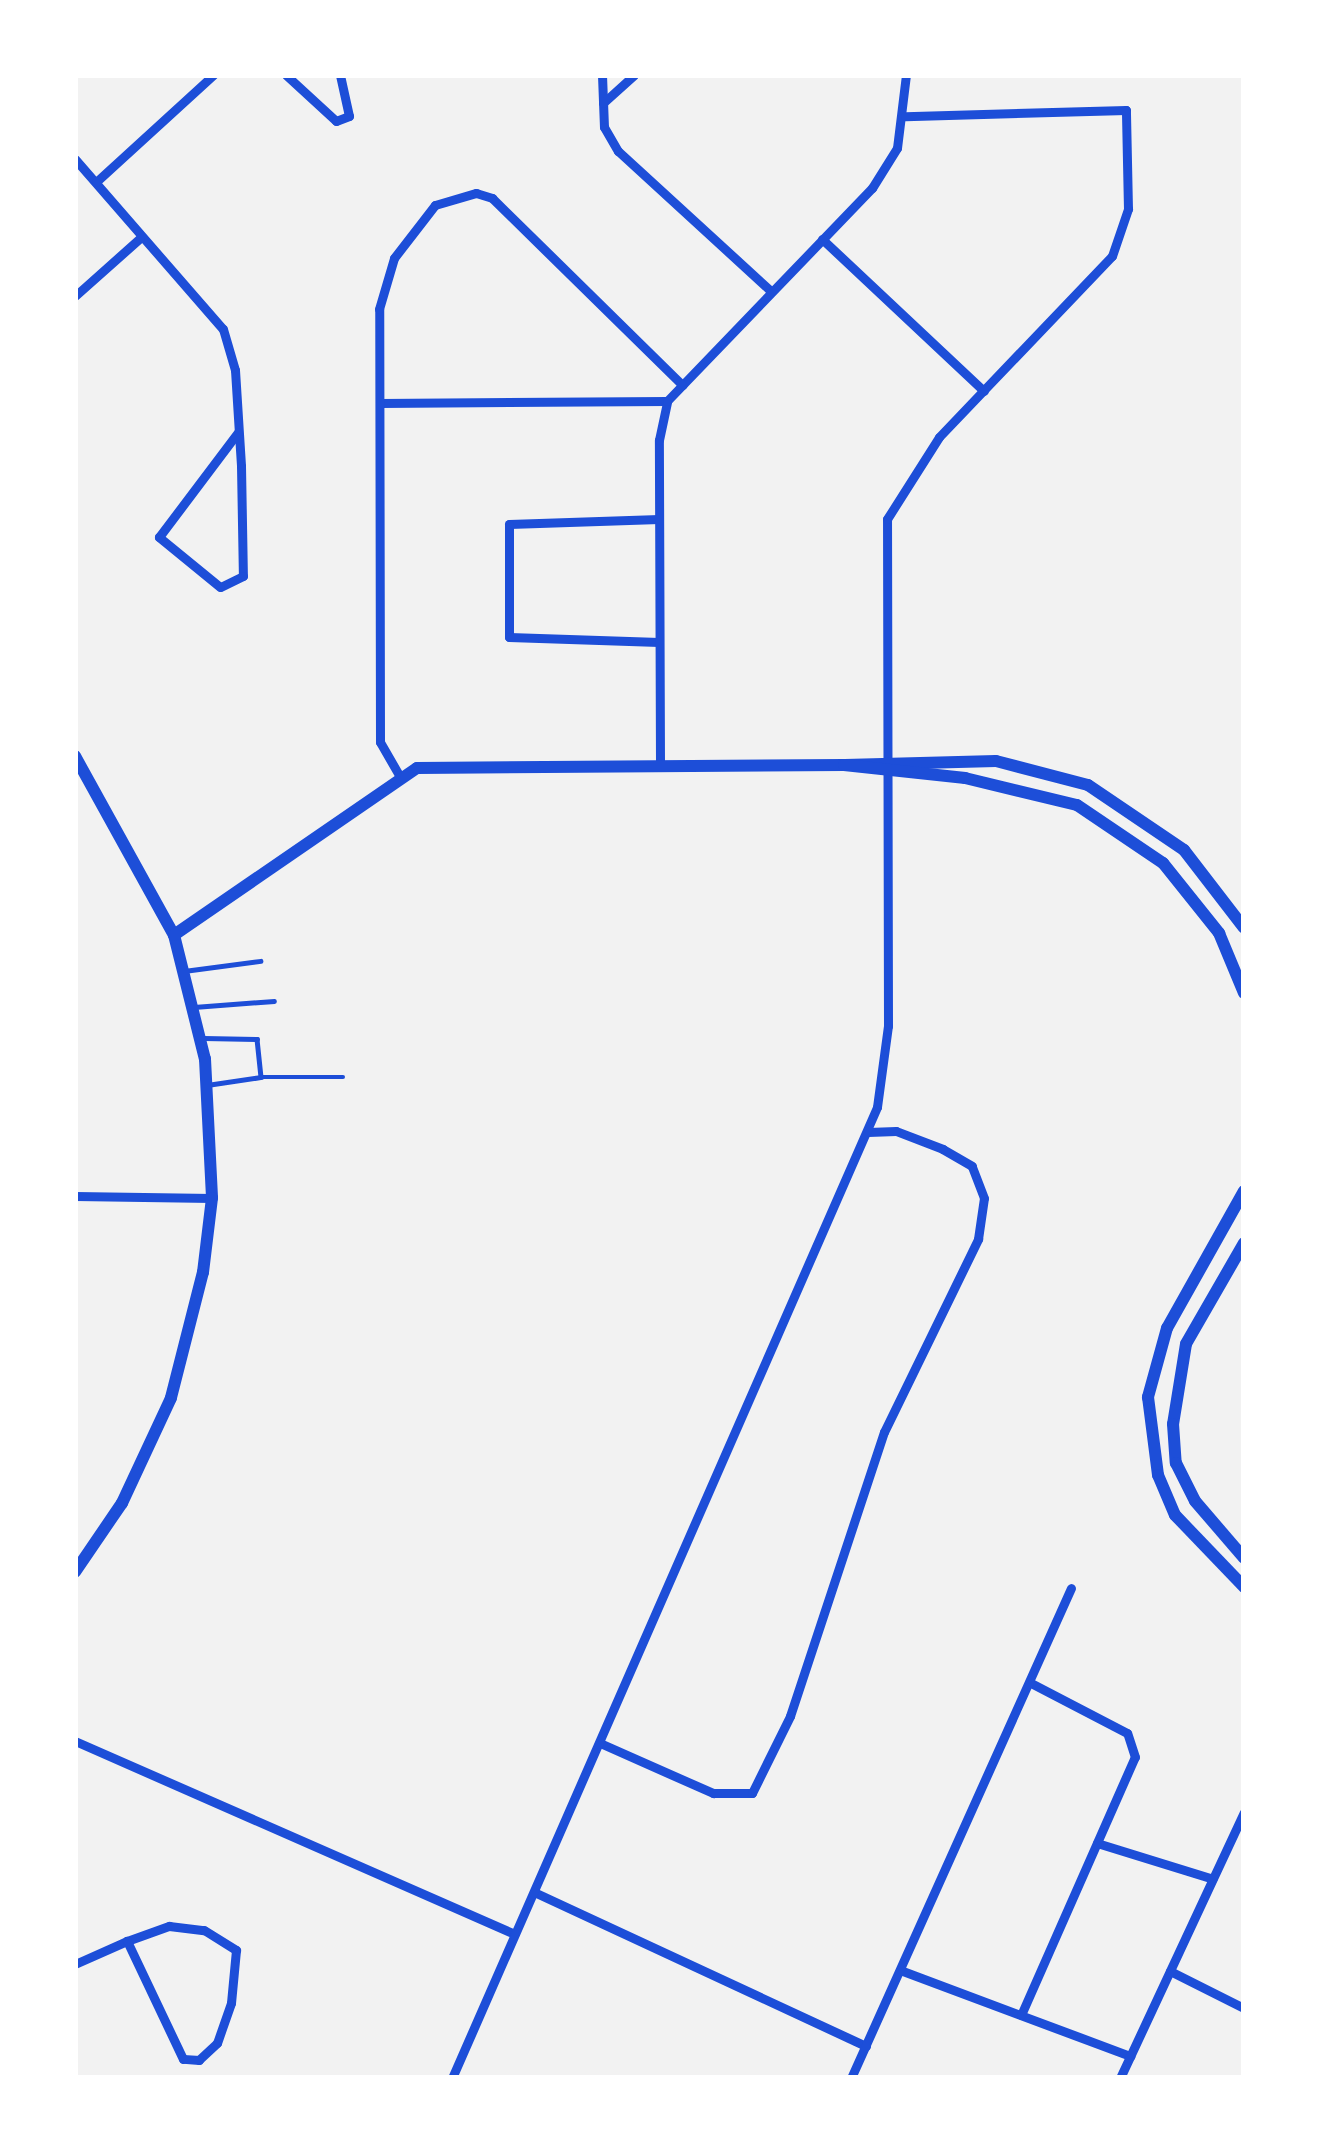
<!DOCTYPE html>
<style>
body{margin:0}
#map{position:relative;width:1319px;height:2153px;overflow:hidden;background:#f2f2f2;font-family:"Exo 2",sans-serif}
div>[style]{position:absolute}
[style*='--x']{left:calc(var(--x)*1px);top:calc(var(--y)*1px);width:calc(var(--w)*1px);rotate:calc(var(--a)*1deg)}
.service>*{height:4.5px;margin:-2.25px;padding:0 2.25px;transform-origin:2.25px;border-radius:2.25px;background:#1d4ed8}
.minor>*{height:9px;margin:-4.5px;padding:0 4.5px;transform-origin:4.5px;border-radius:4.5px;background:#1d4ed8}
.tertiary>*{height:12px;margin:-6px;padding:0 6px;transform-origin:6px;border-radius:6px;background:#1d4ed8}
span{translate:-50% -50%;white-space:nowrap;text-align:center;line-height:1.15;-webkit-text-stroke:12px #fff;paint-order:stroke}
.frame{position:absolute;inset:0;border:78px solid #fff;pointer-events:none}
</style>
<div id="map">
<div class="service">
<div style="--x:184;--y:971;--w:77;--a:-7.5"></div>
<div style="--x:194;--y:1007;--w:80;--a:-4.3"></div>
<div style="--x:204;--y:1038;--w:53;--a:1.1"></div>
<div style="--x:257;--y:1039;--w:38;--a:84"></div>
<div style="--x:261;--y:1077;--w:82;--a:0"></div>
<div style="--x:207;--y:1085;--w:55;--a:-8.4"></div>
</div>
<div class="minor">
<div style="--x:286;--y:75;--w:68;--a:42.6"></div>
<div style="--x:336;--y:121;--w:14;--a:-21"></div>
<div style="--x:349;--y:116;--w:42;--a:-102.4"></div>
<div style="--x:602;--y:75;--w:52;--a:87.8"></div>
<div style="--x:604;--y:127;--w:28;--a:60"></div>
<div style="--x:618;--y:151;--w:207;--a:42.5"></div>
<div style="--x:603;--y:103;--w:42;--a:-42.1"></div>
<div style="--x:75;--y:159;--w:225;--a:49"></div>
<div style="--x:223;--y:329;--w:43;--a:73.7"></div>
<div style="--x:235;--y:370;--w:96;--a:86.4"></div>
<div style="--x:241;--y:466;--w:110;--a:89"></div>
<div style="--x:243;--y:576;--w:25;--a:154"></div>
<div style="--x:220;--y:587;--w:79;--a:-140.7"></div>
<div style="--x:159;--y:537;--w:131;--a:-53"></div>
<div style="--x:96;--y:182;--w:159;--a:-42.4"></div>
<div style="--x:822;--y:239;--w:222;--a:43.2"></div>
<div style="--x:75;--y:296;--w:87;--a:-41.7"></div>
<div style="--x:380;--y:403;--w:287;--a:-0.4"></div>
<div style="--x:659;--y:519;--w:150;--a:178.1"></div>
<div style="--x:509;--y:524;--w:113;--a:90"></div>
<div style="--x:509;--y:637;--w:150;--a:1.9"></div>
<div style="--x:660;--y:761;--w:321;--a:-90.2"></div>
<div style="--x:659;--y:440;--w:40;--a:-78"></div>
<div style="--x:667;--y:401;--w:296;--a:-46.1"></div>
<div style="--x:872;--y:188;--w:47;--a:-58"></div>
<div style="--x:897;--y:148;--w:74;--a:-83"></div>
<div style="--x:399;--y:775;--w:38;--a:-120"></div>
<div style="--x:380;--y:742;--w:433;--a:-90.1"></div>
<div style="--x:379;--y:309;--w:53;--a:-73.6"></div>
<div style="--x:394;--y:258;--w:67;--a:-52.3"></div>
<div style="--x:435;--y:205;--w:43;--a:-16.3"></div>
<div style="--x:476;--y:193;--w:17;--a:17"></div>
<div style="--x:492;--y:198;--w:267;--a:44.5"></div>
<div style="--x:75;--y:1196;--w:137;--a:0.8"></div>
<div style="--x:75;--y:1741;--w:480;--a:23.7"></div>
<div style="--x:600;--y:1743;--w:124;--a:23.9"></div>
<div style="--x:713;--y:1793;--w:39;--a:0"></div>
<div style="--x:752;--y:1793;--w:86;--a:-63.7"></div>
<div style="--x:790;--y:1716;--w:299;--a:-71.7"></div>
<div style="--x:884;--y:1432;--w:215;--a:-64"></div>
<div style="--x:978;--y:1239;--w:41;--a:-81.7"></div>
<div style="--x:984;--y:1198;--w:34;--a:-111"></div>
<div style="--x:972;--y:1166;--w:34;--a:-150"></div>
<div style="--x:943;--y:1149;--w:50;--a:-159"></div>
<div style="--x:896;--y:1131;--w:28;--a:178"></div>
<div style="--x:1097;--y:1843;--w:121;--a:17.2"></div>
<div style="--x:534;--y:1892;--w:366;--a:24.9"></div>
<div style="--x:75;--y:1964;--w:57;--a:-23.9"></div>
<div style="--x:127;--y:1941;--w:45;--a:-19.7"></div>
<div style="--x:169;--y:1926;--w:35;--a:7"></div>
<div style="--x:204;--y:1930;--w:38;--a:32"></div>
<div style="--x:236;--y:1950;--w:53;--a:95.4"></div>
<div style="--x:231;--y:2003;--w:42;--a:109.3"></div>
<div style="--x:217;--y:2043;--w:25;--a:137"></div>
<div style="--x:199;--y:2060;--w:16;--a:-176"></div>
<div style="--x:183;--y:2059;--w:131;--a:-115.4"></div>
<div style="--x:900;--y:1970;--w:246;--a:20.5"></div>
<div style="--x:1170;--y:1971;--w:83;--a:26.6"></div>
<div style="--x:1021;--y:2015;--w:282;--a:-66.2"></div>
<div style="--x:1135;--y:1757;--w:25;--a:-108"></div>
<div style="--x:1127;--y:1733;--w:110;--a:-152.5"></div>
<div style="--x:452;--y:2078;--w:1060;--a:-66.36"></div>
<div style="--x:877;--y:1107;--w:82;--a:-82.3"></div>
<div style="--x:888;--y:1026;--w:507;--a:-90.11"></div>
<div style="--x:887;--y:519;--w:97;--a:-57.6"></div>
<div style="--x:939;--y:437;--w:250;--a:-46.3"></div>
<div style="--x:1112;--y:256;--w:50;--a:-71.2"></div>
<div style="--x:1128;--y:209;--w:99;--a:-91.2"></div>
<div style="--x:1126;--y:110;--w:221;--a:178.4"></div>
<div style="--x:851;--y:2078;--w:537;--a:-65.82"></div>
<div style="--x:1120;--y:2078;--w:293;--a:-65"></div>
</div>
<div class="tertiary">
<div style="--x:75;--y:756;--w:205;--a:61.1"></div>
<div style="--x:174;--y:935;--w:128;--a:76"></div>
<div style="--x:205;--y:1059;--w:139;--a:87.1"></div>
<div style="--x:212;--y:1198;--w:75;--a:96.9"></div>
<div style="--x:203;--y:1272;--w:130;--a:104.3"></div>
<div style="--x:171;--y:1398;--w:116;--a:115"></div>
<div style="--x:122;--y:1503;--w:83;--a:124.3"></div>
<div style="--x:845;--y:765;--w:151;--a:-1.5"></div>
<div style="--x:996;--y:761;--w:95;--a:14.6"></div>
<div style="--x:1088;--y:785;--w:116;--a:34.1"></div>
<div style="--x:1184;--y:850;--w:98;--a:52.4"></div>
<div style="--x:174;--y:935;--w:295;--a:-34.5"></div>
<div style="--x:417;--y:768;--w:427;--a:-0.4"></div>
<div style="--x:844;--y:765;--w:122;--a:6.1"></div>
<div style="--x:965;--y:778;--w:115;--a:13.6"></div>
<div style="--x:1077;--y:805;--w:104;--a:34"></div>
<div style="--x:1163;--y:863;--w:90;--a:51.3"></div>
<div style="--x:1219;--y:933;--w:65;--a:67.4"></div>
<div style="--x:1244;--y:1191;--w:157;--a:119.3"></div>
<div style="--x:1167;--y:1328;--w:72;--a:105.4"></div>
<div style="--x:1148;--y:1397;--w:79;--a:82.7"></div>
<div style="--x:1158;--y:1475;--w:43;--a:67"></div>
<div style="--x:1175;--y:1515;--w:100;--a:46.2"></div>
<div style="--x:1244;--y:1243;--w:116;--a:119.9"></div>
<div style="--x:1186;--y:1344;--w:81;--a:99.2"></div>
<div style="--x:1173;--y:1424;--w:39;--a:86"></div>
<div style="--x:1176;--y:1463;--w:42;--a:63.4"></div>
<div style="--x:1195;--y:1501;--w:75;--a:49.3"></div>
</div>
<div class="frame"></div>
</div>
